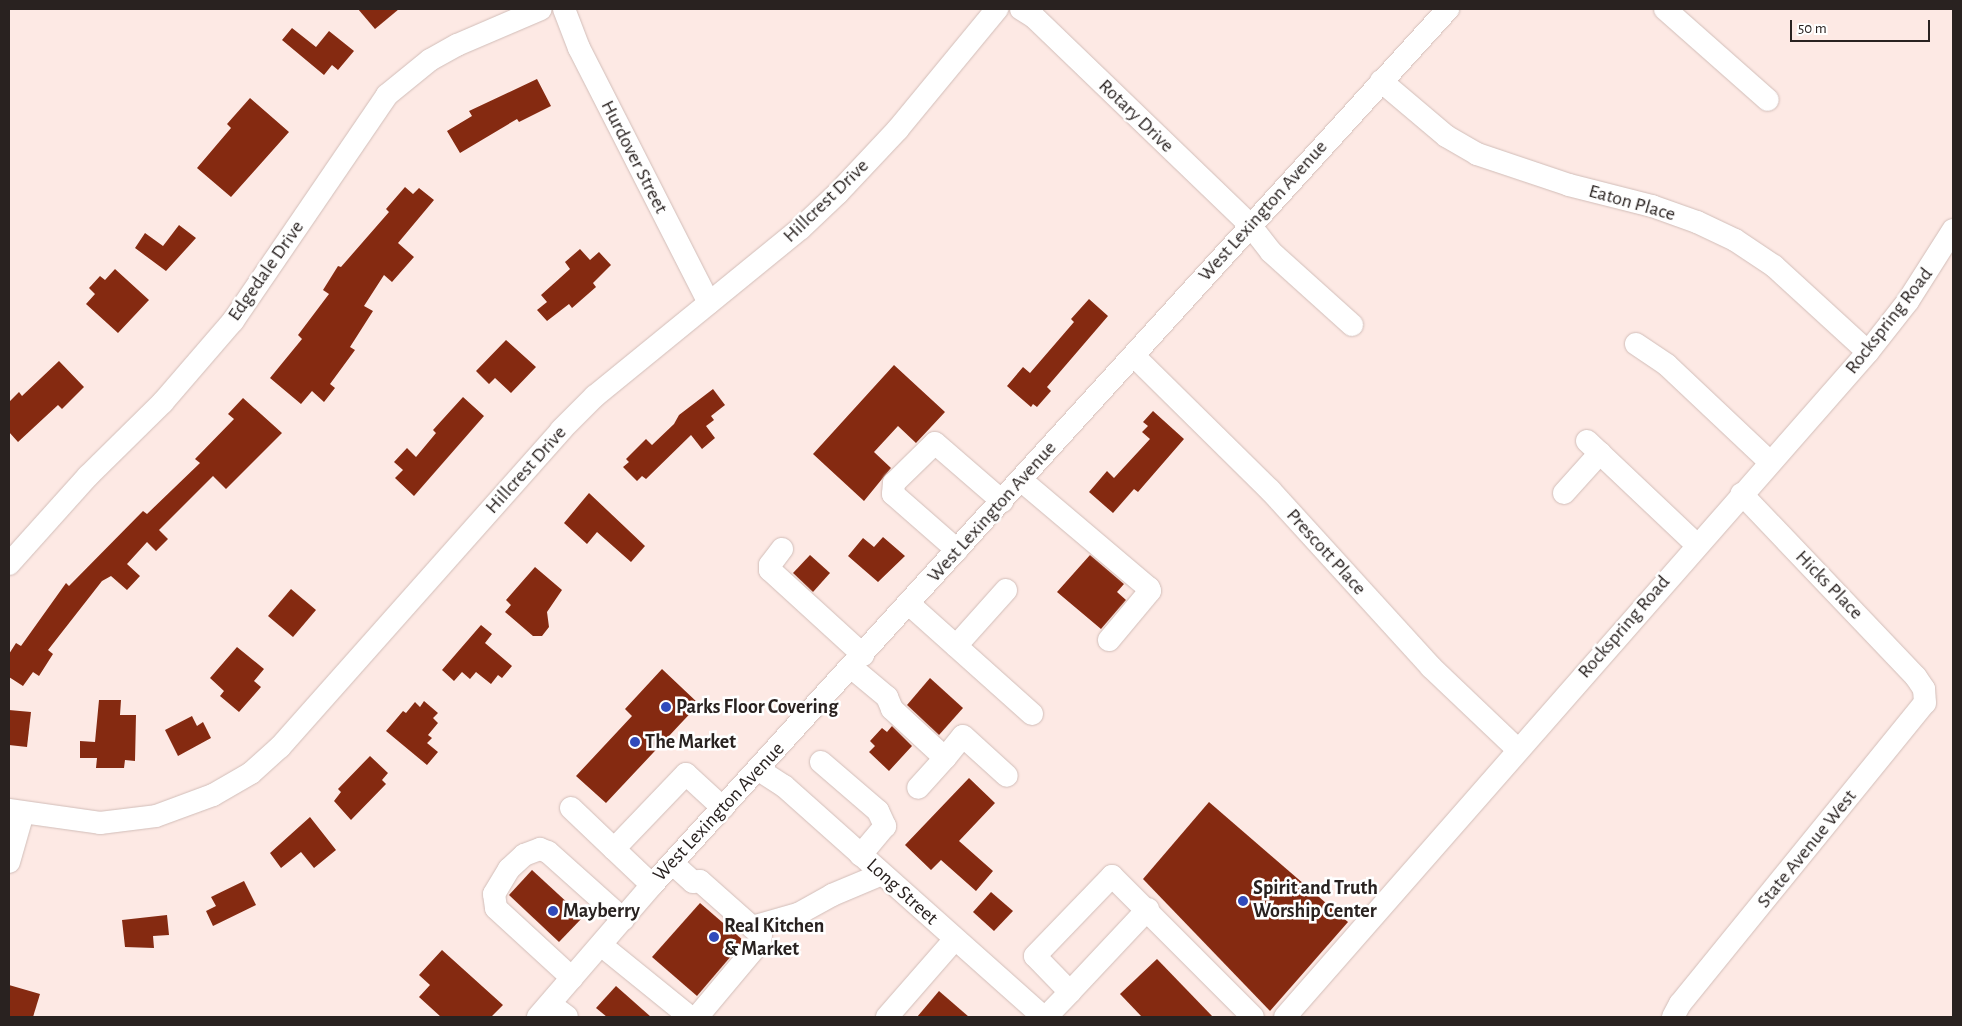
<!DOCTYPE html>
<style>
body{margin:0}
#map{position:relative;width:1962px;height:1026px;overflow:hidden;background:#fde9e4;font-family:"Alegreya Sans",sans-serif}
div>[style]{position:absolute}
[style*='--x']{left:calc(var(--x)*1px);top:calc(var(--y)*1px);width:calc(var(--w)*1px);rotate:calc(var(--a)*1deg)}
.building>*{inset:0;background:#852a11}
.roads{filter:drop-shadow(0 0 1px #d1bdb8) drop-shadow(0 0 1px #d1bdb8)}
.minor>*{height:22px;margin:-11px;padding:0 11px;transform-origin:11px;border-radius:11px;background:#fff}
.dots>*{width:14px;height:14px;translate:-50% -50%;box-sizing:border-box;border:2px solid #fff;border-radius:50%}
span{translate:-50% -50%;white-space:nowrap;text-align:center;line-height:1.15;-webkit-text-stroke:5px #fff;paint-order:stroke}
.street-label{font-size:20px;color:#292220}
.poi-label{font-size:20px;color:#292220;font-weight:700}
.left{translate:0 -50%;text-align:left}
.frame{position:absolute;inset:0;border:10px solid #292220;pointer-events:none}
.scale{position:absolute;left:1790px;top:20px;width:140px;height:22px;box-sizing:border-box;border:2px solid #292220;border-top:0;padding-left:6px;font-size:15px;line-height:18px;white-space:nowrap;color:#292220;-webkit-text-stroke:4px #fff;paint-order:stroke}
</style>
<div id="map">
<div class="building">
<div style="clip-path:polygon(358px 9px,399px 9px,375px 29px)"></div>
<div style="clip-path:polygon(292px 28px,316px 47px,329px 31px,354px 51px,338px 70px,332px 65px,324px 75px,282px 40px)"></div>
<div style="clip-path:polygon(537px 79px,551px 106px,519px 122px,517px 119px,460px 153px,447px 131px,472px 116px,469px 111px)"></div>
<div style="clip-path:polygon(250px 98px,289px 132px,231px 197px,197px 168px,231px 128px,227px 124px)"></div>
<div style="clip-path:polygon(405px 187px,413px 194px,419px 188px,434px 200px,398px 243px,414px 257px,392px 282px,384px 275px,364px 306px,373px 311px,350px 347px,355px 350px,330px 384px,335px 388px,324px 402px,312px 391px,301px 404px,270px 378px,302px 339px,298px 335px,329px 294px,323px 290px,338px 266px,341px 267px,389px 212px,386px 209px)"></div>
<div style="clip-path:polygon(179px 225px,196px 238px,166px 271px,135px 248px,145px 233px,163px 246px)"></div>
<div style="clip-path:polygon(580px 249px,590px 260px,599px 252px,611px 265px,593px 283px,596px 287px,572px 308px,569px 304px,547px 321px,537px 310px,547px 302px,541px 295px,570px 269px,565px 262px)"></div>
<div style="clip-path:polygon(115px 269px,149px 300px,118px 333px,86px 304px,95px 294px,89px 288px,100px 276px,105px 280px)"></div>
<div style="clip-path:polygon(1089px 299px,1108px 316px,1047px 387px,1051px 391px,1037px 407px,1033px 404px,1031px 407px,1007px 386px,1023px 367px,1030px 373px,1074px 322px,1071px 319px)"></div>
<div style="clip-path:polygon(506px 340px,536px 367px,511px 393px,495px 378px,489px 384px,476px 371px)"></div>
<div style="clip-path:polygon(59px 361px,84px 387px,62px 409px,58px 405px,18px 442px,9px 432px,9px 402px,19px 392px,22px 396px)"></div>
<div style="clip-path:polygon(894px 365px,945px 412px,916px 443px,898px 426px,874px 452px,891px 468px,864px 501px,813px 454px)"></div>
<div style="clip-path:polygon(713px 389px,725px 405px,711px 416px,714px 420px,706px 426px,715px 438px,702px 449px,691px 435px,646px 479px,642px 476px,637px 481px,623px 467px,629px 462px,626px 459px,646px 439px,652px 445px,674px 424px,679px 415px)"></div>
<div style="clip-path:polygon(463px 397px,484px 416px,414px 496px,395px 478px,403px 470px,394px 462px,407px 448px,416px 457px,436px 433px,433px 430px)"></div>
<div style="clip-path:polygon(243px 398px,282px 433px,226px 489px,213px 476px,159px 530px,168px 539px,156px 551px,147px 542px,127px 564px,140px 576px,127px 590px,111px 576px,102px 581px,48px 650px,53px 654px,39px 676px,33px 672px,23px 686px,9px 677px,9px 654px,16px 643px,21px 646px,66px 583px,69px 586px,143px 511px,147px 514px,200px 463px,195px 459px,234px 419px,228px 414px)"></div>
<div style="clip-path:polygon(1153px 411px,1184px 439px,1138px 492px,1134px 489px,1113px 513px,1089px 492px,1107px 471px,1114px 478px,1150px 439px,1142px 432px,1148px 426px,1143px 422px)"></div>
<div style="clip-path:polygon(589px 493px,645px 546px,631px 562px,597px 532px,587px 544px,564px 523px)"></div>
<div style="clip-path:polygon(883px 537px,905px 556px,878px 582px,848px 556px,863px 538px,874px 547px)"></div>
<div style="clip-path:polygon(810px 555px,830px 573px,813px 592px,793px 573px)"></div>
<div style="clip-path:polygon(1090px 555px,1124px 584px,1117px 592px,1126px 600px,1101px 629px,1057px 592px)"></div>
<div style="clip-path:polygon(535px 567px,562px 590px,547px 612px,549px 627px,542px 636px,533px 636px,505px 612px,511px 605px,506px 600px)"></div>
<div style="clip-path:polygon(291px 589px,316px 610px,293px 637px,268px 616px)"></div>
<div style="clip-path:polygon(481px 625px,492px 634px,485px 643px,512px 666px,502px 678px,498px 675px,491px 684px,476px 672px,470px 679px,462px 672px,454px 681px,442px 670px)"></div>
<div style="clip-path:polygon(237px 647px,264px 669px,254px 681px,261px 687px,239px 712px,220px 696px,224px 691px,210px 678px)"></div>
<div style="clip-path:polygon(662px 669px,699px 704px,606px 803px,576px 776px,632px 716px,625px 709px)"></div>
<div style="clip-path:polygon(930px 678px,963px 708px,939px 735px,907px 705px)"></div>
<div style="clip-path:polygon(99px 700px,121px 700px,120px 715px,136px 715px,135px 761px,125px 760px,124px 768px,96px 768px,97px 758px,80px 758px,80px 741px,95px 742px)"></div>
<div style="clip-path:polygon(424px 701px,438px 713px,433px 718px,438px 723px,428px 735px,432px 738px,427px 743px,438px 752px,427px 765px,386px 731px,403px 711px,406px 713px,415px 702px,420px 707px)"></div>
<div style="clip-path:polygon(9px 710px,31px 712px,27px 747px,9px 745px)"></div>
<div style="clip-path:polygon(192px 716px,197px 726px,203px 722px,211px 738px,178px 756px,165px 730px)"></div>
<div style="clip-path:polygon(892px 726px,912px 746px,889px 771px,869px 752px,875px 746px,870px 741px,882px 728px,887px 732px)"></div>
<div style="clip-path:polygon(370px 756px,388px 773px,382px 780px,386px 784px,351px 820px,334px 801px,341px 792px,338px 789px)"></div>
<div style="clip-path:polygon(969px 778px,995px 803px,959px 841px,993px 871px,976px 891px,941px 860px,931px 870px,905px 845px)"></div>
<div style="clip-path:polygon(1209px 802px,1348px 922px,1270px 1011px,1143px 879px)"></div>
<div style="clip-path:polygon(310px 817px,336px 850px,314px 868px,301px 852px,281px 868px,270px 853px)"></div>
<div style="clip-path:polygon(532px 870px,583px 917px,559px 942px,509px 895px)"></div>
<div style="clip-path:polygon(244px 881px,256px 905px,213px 926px,206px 911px,216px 906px,211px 897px)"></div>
<div style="clip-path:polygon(991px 892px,1013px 911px,994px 931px,973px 912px)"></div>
<div style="clip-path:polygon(700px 903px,744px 941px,697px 996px,652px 957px)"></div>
<div style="clip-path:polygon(167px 915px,169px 935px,153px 936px,154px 948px,125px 947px,122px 920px)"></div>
<div style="clip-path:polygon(442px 950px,503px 1005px,491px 1017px,441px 1017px,419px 997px,430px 985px,419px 975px)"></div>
<div style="clip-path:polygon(1157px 959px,1213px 1017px,1142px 1017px,1120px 994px)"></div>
<div style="clip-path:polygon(9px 985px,40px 994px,33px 1017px,9px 1017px)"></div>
<div style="clip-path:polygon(616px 986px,651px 1017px,607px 1017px,596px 1008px)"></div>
<div style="clip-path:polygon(939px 991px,969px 1017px,917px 1017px)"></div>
</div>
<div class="roads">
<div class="minor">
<div style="--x:564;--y:9;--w:42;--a:69"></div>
<div style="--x:579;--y:48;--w:286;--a:63"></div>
<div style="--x:1021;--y:9;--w:15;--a:32"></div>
<div style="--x:1034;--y:17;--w:300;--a:43.9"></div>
<div style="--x:1250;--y:225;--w:34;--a:52"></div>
<div style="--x:1271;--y:252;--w:109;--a:42"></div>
<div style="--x:1665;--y:9;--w:137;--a:41.5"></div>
<div style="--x:1381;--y:81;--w:85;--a:40.2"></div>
<div style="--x:1446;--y:136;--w:36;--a:30"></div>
<div style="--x:1477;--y:154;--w:97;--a:18.6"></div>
<div style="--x:1569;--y:185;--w:86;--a:14.2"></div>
<div style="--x:1652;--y:206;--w:48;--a:19.6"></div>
<div style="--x:1697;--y:222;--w:42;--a:25.3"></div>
<div style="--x:1735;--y:240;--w:47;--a:33.7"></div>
<div style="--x:1774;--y:266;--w:127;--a:42.5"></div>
<div style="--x:1636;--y:344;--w:37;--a:34"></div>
<div style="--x:1667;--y:365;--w:141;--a:43.3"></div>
<div style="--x:1134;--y:356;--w:191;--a:44.6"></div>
<div style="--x:1270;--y:490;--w:239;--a:47.7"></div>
<div style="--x:1431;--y:667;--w:119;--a:43.6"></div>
<div style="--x:1587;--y:441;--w:151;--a:43.4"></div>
<div style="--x:1021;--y:480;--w:167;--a:40.2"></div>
<div style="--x:1149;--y:588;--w:3;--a:72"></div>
<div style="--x:1150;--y:591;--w:64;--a:129.9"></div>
<div style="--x:1564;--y:493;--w:54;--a:-48"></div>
<div style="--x:782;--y:549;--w:20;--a:127"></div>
<div style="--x:770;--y:565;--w:5;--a:90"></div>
<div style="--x:770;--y:570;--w:126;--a:42.4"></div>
<div style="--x:957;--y:550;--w:85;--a:-138.8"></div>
<div style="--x:893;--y:494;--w:11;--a:-85"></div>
<div style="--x:894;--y:483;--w:57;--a:-44.3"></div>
<div style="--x:935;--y:443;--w:89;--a:40.9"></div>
<div style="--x:9;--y:564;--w:118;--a:-48.1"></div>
<div style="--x:88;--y:476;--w:105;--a:-44.6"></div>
<div style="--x:163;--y:402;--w:107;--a:-49.2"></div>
<div style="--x:233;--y:321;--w:273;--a:-55.7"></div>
<div style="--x:387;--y:95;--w:55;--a:-39.1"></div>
<div style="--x:430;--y:60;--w:31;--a:-29"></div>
<div style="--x:457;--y:45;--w:91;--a:-23.2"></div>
<div style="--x:909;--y:604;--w:165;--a:41.8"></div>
<div style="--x:956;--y:646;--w:75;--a:-48.2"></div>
<div style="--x:851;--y:667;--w:47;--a:39.8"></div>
<div style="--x:887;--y:697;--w:13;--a:67"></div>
<div style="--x:892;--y:709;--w:72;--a:42.8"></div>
<div style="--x:945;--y:758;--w:40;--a:132"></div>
<div style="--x:945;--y:758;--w:28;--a:-51"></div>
<div style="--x:963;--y:736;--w:59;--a:42.3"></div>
<div style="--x:821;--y:762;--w:75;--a:40.7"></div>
<div style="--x:878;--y:811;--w:17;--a:65"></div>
<div style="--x:885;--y:826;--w:38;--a:130"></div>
<div style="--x:759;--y:770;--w:30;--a:33"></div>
<div style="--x:784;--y:786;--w:347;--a:41.7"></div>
<div style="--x:571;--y:808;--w:59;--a:43.6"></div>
<div style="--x:9;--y:810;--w:92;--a:8.1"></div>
<div style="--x:100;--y:823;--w:56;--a:-7.1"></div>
<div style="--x:156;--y:816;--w:61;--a:-20.2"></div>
<div style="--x:213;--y:795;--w:44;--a:-30.1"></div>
<div style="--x:251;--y:773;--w:39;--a:-42"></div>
<div style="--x:280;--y:747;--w:424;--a:-48.4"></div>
<div style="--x:561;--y:430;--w:48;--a:-45"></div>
<div style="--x:595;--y:396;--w:264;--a:-39.2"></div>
<div style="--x:800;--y:229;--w:52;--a:-43.5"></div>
<div style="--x:838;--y:193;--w:88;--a:-46.8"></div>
<div style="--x:898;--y:129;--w:156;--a:-50.5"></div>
<div style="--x:9;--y:862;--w:51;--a:-74.1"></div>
<div style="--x:672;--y:863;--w:28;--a:42"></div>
<div style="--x:693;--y:882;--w:7;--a:-8"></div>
<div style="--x:700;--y:881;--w:81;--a:41.5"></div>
<div style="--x:761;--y:935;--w:7;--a:98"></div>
<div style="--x:760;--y:942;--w:98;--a:130"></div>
<div style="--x:652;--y:885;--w:52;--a:-136.5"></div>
<div style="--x:614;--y:849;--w:104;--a:-46.2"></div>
<div style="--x:686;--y:774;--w:50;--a:42.6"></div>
<div style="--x:752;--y:927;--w:48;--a:-15.8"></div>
<div style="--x:798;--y:914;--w:39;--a:-29"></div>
<div style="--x:832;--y:895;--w:54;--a:-22.8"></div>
<div style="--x:601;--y:945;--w:114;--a:39"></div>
<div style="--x:572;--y:978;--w:103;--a:-137.4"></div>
<div style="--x:496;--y:908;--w:14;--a:-98"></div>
<div style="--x:494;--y:894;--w:29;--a:-59"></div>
<div style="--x:509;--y:869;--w:21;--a:-43"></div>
<div style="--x:524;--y:855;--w:17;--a:-21"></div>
<div style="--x:540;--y:849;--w:9;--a:21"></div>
<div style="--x:548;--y:852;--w:101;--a:41.8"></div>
<div style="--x:1070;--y:992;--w:114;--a:-46.8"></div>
<div style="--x:550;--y:1004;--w:21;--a:37"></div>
<div style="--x:538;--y:1017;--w:174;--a:-49.2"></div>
<div style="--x:652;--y:885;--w:1184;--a:-47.74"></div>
<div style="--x:887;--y:1017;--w:103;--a:-48.9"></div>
<div style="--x:1046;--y:1017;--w:35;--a:-46"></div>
<div style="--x:1070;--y:992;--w:50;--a:-134.2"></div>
<div style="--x:1035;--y:956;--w:111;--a:-46.1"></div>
<div style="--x:1112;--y:876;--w:199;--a:45"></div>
<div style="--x:1285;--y:1017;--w:884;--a:-48.76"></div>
<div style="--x:1868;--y:352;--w:65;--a:-51.9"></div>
<div style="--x:1908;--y:301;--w:84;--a:-57.6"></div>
<div style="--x:1673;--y:1017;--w:15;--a:-62"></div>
<div style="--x:1680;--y:1004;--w:388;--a:-50.9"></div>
<div style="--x:1925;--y:703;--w:14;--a:-94"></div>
<div style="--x:1924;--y:689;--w:14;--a:-124"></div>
<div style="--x:1916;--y:677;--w:253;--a:-133.6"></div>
</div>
</div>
<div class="dots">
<div style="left:666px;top:707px;background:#304abb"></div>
<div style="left:635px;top:742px;background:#304abb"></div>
<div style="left:1243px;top:901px;background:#304abb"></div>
<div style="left:553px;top:911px;background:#304abb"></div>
<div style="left:714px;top:937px;background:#304abb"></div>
</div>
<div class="street-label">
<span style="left:1136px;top:116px;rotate:44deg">Rotary Drive</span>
<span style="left:634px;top:157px;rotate:63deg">Hurdover Street</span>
<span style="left:826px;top:201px;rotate:-44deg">Hillcrest Drive</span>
<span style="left:1632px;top:203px;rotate:16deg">Eaton Place</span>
<span style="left:1263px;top:211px;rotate:-48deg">West Lexington Avenue</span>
<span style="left:266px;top:271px;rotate:-55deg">Edgedale Drive</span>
<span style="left:1889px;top:321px;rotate:-52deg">Rockspring Road</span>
<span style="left:526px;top:470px;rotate:-48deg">Hillcrest Drive</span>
<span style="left:992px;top:512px;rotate:-48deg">West Lexington Avenue</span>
<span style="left:1326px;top:552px;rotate:48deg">Prescott Place</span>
<span style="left:1829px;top:585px;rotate:46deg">Hicks Place</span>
<span style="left:1624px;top:627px;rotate:-49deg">Rockspring Road</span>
<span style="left:719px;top:812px;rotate:-47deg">West Lexington Avenue</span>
<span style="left:1807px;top:849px;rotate:-51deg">State Avenue West</span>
<span style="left:902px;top:892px;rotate:42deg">Long Street</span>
</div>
<div class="poi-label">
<span class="left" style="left:676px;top:707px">Parks Floor Covering</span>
<span class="left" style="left:645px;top:742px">The Market</span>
<span class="left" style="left:1253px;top:900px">Spirit and Truth<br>Worship Center</span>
<span class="left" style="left:563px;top:911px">Mayberry</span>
<span class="left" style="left:724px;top:938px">Real Kitchen<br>&amp; Market</span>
</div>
<div class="frame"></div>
<div class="scale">50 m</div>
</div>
